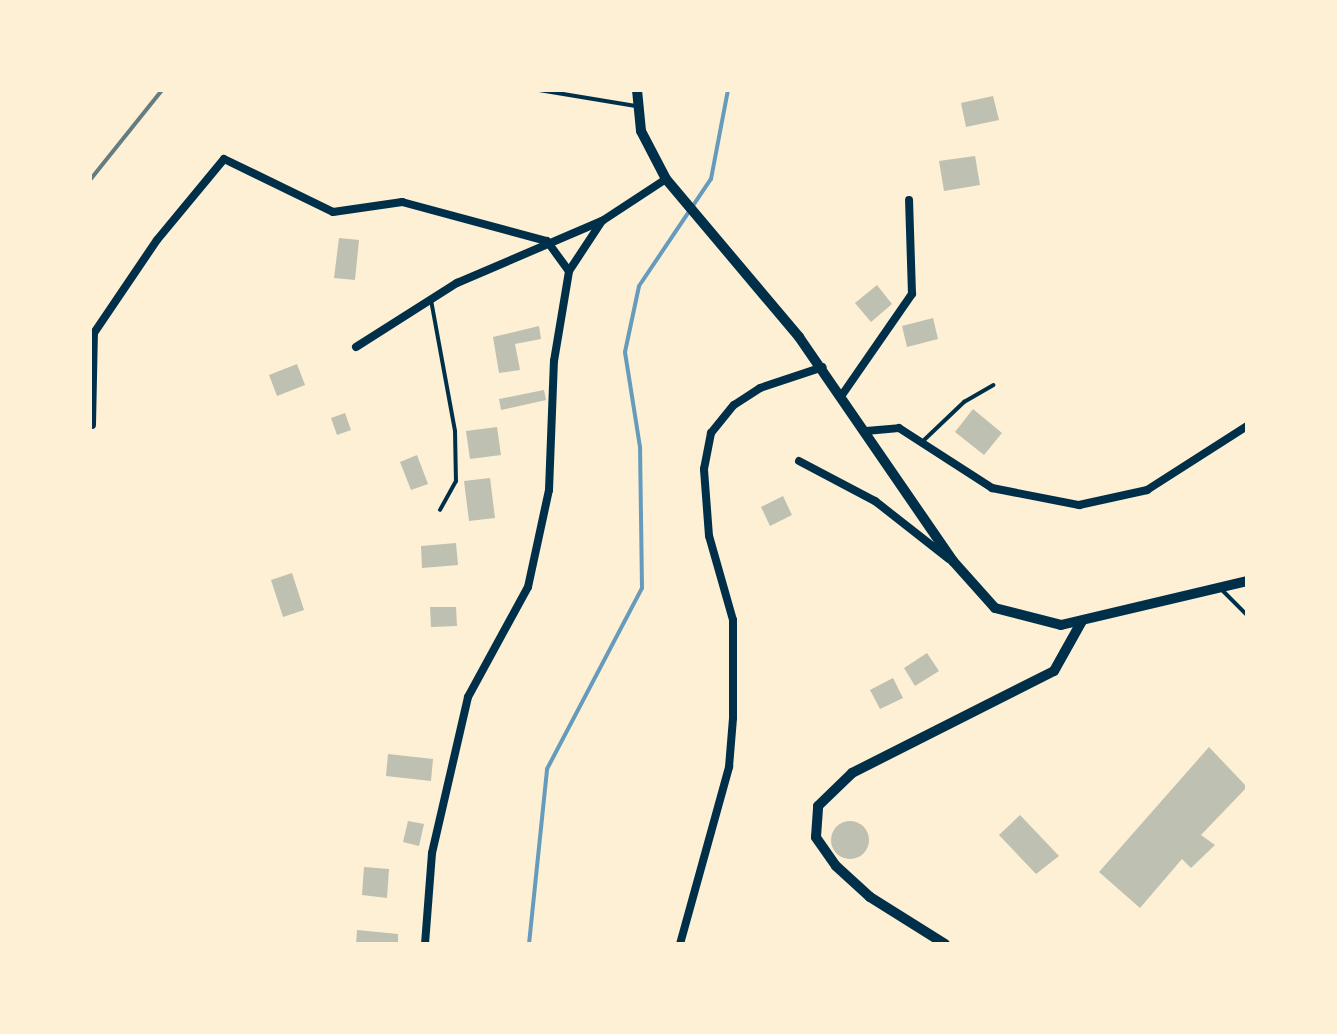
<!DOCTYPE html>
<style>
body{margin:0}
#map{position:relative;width:1337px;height:1034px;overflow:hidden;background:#fdf0d5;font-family:"Roboto Condensed",sans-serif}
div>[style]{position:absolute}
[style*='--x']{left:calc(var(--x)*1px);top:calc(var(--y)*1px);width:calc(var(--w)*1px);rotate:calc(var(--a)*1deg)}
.stream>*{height:4px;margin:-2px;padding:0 2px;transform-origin:2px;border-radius:2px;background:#669bbc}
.building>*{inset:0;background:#bec0b2}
.round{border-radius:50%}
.service>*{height:4px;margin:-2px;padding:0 2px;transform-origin:2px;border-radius:2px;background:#003049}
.minor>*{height:8px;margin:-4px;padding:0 4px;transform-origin:4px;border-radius:4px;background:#003049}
.tertiary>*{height:10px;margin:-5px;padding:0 5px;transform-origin:5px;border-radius:5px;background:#003049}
.rail>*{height:4px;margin:-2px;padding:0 2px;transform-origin:2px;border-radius:2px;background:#657d81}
span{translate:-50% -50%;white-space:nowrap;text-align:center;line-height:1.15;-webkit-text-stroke:8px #fdf0d5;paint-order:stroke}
.frame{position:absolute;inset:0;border:92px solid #fdf0d5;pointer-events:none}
</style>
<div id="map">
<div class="stream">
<div style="--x:529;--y:944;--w:176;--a:-84.1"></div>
<div style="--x:547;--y:769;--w:204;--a:-62.3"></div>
<div style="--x:642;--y:588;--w:141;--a:-90.8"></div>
<div style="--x:640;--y:447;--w:96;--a:-99"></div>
<div style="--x:625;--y:352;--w:67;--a:-78"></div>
<div style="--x:639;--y:286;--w:129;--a:-56.1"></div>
<div style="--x:711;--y:179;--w:91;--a:-79.2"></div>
</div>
<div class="building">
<div style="clip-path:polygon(993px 96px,999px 120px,966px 127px,961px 103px)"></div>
<div style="clip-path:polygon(975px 156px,980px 185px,944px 191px,939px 161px)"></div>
<div style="clip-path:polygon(339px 238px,359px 240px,355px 280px,334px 278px)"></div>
<div style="clip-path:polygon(877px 285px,892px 304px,871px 322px,855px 303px)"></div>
<div style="clip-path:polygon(933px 318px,938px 339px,907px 347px,902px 326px)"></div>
<div style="clip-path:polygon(539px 326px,541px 339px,515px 344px,520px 370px,499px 373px,493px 337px)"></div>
<div style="clip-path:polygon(297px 364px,305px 385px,277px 396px,269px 375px)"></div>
<div style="clip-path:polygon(544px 390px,546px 400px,501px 410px,499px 399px)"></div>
<div style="clip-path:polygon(973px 409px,1002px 433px,984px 455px,955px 432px)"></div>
<div style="clip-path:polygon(345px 413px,351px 430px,337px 435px,331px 418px)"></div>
<div style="clip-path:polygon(497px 427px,501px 455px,470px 459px,466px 431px)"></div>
<div style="clip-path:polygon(417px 455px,428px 484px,411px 490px,400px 462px)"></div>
<div style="clip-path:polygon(490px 478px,495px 518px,469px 521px,464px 481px)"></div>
<div style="clip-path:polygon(783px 496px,792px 515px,770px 526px,761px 507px)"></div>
<div style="clip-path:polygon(456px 543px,458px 565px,422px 568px,421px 546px)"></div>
<div style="clip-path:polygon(292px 573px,304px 610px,283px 617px,271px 580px)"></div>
<div style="clip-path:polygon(430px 607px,456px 607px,457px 626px,431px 627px)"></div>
<div style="clip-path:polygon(927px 653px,939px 671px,915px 686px,904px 668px)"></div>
<div style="clip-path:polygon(893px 678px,903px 698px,880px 709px,870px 690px)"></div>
<div style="clip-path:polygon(1209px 747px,1247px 787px,1201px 835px,1215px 845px,1191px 868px,1182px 859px,1140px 908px,1099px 872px)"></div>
<div style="clip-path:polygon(388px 754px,433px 759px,431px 781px,386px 776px)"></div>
<div style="clip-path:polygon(1020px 815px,1059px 856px,1036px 874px,999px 835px)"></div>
<div style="clip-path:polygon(408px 821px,424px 824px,419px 846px,403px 842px)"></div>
<div class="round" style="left:831px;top:821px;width:38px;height:38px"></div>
<div style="clip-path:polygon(364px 867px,389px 869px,387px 898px,362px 895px)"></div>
<div style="clip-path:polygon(357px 930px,398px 934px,398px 944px,356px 944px)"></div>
</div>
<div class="service">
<div style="--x:539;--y:90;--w:98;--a:9.4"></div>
<div style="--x:431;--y:300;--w:133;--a:79.6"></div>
<div style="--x:455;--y:431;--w:50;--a:88.9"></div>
<div style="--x:456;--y:481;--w:33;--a:119"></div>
<div style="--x:923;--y:441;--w:57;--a:-43.6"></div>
<div style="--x:964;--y:402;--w:34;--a:-30"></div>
<div style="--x:1223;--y:591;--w:34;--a:45"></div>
</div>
<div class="minor">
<div style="--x:356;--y:347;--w:120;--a:-32.4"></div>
<div style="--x:457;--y:283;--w:158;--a:-23.2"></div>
<div style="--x:602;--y:221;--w:77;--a:-33.3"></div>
<div style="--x:842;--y:395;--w:123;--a:-55.3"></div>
<div style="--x:912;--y:294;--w:94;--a:-91.8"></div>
<div style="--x:92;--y:425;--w:92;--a:-88.8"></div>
<div style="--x:94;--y:333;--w:112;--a:-55.9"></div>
<div style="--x:157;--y:240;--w:105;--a:-50.4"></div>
<div style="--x:224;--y:159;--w:121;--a:25.9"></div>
<div style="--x:333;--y:212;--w:70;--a:-8.2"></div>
<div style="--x:402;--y:202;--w:150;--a:15.1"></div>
<div style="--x:547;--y:241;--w:37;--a:54"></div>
<div style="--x:866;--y:431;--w:33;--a:-5"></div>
<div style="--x:899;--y:428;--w:111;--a:32.8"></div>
<div style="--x:992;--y:488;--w:89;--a:11.1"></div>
<div style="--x:1079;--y:505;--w:70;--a:-12.4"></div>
<div style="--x:1147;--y:490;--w:119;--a:-32.6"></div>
<div style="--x:799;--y:461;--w:86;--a:27.8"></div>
<div style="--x:875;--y:501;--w:94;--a:38.1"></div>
<div style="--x:425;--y:944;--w:91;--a:-85.6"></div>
<div style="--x:432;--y:853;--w:160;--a:-77"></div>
<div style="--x:468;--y:697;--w:125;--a:-61.4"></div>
<div style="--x:528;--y:587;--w:99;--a:-77.8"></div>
<div style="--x:549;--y:490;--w:129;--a:-87.8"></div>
<div style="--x:554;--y:361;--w:91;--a:-80.5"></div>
<div style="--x:569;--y:271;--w:60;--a:-56.6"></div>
<div style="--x:680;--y:944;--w:184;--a:-74.5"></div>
<div style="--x:729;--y:767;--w:49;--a:-85.3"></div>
<div style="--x:733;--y:718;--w:98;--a:-90"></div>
<div style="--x:733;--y:620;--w:87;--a:-105.9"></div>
<div style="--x:709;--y:536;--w:67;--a:-94.3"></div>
<div style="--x:704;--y:469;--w:37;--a:-79"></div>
<div style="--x:711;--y:433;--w:36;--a:-51"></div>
<div style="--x:734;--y:405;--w:31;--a:-33"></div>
<div style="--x:760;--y:388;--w:66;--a:-18.4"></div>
</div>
<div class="tertiary">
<div style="--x:637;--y:90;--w:41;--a:84.4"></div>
<div style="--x:641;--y:131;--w:54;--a:62.5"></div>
<div style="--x:666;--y:179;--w:207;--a:49.9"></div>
<div style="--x:799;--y:337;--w:272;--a:55.5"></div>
<div style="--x:953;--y:561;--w:63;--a:48.2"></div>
<div style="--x:995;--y:608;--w:68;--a:14.4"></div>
<div style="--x:1061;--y:625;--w:191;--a:-13.3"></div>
<div style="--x:945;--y:944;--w:89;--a:-147.9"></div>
<div style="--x:870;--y:897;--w:46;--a:-137.6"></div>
<div style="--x:836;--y:866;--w:35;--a:-125"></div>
<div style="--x:816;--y:837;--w:31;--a:-86"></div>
<div style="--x:818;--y:806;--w:47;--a:-44.1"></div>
<div style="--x:852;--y:773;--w:226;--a:-26.8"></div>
<div style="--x:1054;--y:671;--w:57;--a:-60.8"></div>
</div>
<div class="rail">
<div style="--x:90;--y:180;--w:115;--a:-51.3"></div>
</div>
<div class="frame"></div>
</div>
